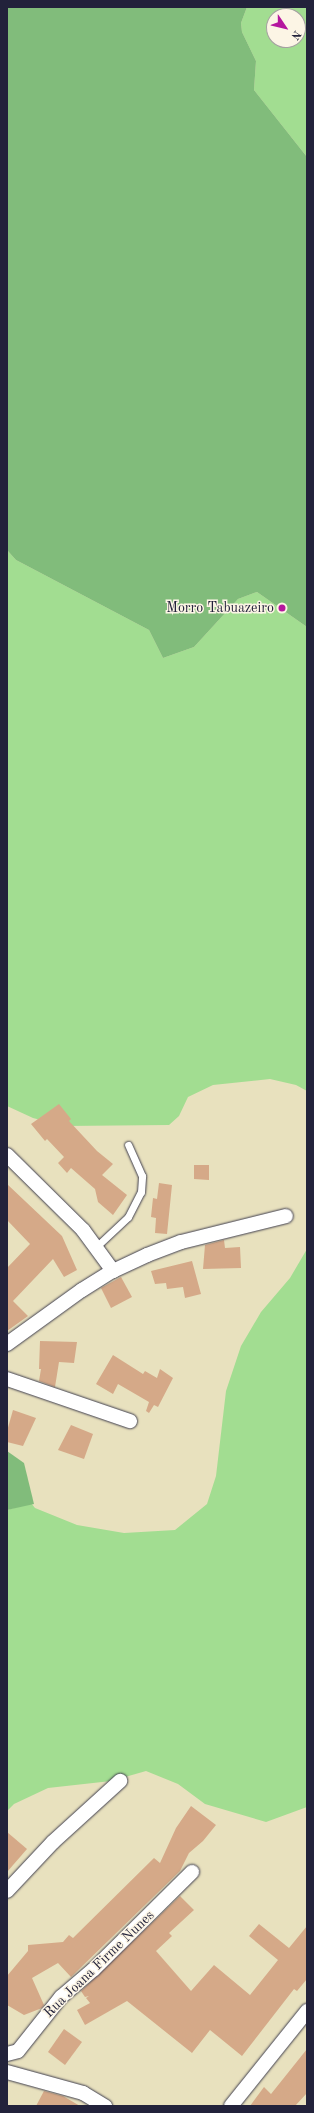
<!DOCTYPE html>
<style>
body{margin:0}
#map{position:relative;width:314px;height:2113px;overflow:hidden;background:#e8e1be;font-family:"Old Standard TT",serif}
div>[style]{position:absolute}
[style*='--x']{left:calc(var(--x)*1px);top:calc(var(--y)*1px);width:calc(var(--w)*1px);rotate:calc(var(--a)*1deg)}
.green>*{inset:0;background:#a2dd91}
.forest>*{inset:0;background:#81bc7b}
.building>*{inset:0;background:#d5a988}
.roads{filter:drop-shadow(0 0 1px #403f4f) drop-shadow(0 0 1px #403f4f)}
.lane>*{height:7px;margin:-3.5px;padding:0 3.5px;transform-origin:3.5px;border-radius:3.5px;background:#fff}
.street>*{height:14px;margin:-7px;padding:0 7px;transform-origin:7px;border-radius:7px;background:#fff}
.dots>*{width:11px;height:11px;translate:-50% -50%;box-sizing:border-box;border:2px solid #fcf5e5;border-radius:50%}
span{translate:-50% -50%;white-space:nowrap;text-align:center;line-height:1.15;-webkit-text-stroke:3px #fcf5e5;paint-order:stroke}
.poi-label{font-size:14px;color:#22223b}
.right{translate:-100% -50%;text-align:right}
.street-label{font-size:14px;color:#22223b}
.frame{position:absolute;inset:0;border:8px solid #22223b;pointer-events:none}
.north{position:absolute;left:266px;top:8px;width:40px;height:40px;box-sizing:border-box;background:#fcf5e5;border:1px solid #a5a1a1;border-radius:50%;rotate:125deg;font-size:11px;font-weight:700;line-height:16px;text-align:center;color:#22223b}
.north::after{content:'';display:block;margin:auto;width:14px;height:18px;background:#b5179e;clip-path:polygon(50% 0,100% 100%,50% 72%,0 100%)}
</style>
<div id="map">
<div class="green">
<div style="clip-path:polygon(evenodd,247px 7px,307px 7px,307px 157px,254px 90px,256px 61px,242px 32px,241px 23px,247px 7px,274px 16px,298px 16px,298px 40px,274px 40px,274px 16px)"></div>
<div style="clip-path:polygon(7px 550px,16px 560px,149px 630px,163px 658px,194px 647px,238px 599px,257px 592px,307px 627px,307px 1091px,296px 1085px,270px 1079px,213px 1085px,188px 1097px,179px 1116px,169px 1125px,64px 1126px,33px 1118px,7px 1106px)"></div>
<div style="clip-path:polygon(307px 1249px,307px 1807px,266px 1822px,205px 1804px,178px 1784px,146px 1771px,111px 1781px,48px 1788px,14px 1804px,7px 1811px,7px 1510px,31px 1503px,35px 1508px,77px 1525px,124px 1533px,175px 1530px,207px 1504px,216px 1476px,226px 1391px,241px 1346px,261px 1312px,290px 1278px)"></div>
</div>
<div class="forest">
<div style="clip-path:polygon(7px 7px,247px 7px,241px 23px,242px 32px,256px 61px,254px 90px,307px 157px,307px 627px,257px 592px,238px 599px,194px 647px,163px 658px,149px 630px,16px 560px,7px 550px)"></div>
<div style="clip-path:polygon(7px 1451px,24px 1463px,34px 1504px,7px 1510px)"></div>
</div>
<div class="building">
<div style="clip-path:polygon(59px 1104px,71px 1119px,69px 1121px,97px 1151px,113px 1164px,102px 1175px,127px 1195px,113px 1215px,98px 1202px,95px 1189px,71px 1168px,67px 1173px,58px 1163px,64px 1157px,47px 1139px,45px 1141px,31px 1124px)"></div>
<div style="clip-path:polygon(194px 1165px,209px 1165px,209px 1180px,194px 1179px)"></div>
<div style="clip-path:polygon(159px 1183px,172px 1185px,167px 1234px,155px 1233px,156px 1218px,151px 1217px,153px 1198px,157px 1199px)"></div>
<div style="clip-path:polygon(7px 1184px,62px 1236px,77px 1270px,64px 1277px,53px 1259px,13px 1301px,28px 1316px,7px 1331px,7px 1268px,30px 1244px,7px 1220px)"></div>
<div style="clip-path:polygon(224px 1240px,225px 1248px,240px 1247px,241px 1268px,203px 1269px,205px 1245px)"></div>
<div style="clip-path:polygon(192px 1261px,201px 1294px,185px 1298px,183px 1287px,167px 1289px,166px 1283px,155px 1284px,151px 1271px)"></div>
<div style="clip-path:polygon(121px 1277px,132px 1297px,111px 1308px,101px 1288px)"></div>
<div style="clip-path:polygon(40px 1341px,77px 1342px,74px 1363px,59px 1362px,55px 1387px,39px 1381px,41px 1369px,39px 1369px)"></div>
<div style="clip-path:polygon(113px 1355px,143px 1374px,145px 1371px,157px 1378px,160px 1369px,173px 1378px,158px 1407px,154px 1405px,149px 1413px,146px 1411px,149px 1402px,118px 1384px,113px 1394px,96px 1384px)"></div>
<div style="clip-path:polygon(13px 1410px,36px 1418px,23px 1446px,7px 1442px,7px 1431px)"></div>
<div style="clip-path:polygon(71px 1425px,93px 1434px,84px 1459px,58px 1450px)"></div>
<div style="clip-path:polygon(191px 1806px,216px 1825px,203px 1841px,189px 1853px,180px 1871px,71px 1977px,58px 1963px,32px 1978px,44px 2005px,42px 2008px,24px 2015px,7px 2005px,7px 1976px,28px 1951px,28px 1945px,63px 1942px,69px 1935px,73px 1938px,154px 1858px,160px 1863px,176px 1828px)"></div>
<div style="clip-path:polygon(7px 1832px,27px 1849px,7px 1872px)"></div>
<div style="clip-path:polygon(180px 1896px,194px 1910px,169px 1933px,172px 1936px,156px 1951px,191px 1991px,214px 1965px,250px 1995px,278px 1960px,249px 1936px,259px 1924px,289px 1948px,307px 1926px,307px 1979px,297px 1991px,294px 1989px,242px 2056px,210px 2030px,192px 2053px,127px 2001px,85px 2025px,77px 2010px,90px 2003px,86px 1998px,89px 1996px,85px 1997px,81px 1991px)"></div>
<div style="clip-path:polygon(64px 2029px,82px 2042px,65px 2065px,48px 2052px)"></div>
<div style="clip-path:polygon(307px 2049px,307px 2093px,295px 2106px,250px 2106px,264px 2087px,271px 2094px)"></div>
<div style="clip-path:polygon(44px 2091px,63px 2096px,80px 2106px,36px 2106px)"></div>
</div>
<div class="roads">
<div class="lane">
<div style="--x:97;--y:1246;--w:42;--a:-43.1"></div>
<div style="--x:128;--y:1217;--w:28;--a:-63"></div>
<div style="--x:141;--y:1192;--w:16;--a:-86"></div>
<div style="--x:142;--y:1176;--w:34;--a:-114"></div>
</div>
<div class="street">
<div style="--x:7;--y:1155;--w:107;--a:44.6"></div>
<div style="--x:83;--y:1230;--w:51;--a:53.8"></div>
<div style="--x:7;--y:1344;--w:92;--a:-35.8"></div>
<div style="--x:82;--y:1290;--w:36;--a:-32"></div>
<div style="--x:113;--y:1271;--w:38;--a:-25"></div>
<div style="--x:147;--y:1255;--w:36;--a:-21"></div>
<div style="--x:181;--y:1242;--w:108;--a:-13.9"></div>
<div style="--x:7;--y:1379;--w:130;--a:18.9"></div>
<div style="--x:7;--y:1891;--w:67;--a:-46.8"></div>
<div style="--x:53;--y:1842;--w:91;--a:-42.3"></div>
<div style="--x:7;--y:2054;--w:11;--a:-15"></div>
<div style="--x:18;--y:2051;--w:69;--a:-51.5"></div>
<div style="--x:61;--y:1997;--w:43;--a:-40.3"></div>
<div style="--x:94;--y:1969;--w:138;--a:-44.7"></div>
<div style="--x:7;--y:2072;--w:79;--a:15.4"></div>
<div style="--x:83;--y:2093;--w:26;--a:31"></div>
<div style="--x:231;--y:2106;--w:122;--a:-51.3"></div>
</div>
</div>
<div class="dots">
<div style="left:282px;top:608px;background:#b5179e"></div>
</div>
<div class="poi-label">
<span class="right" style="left:274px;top:608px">Morro Tabuazeiro</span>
</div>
<div class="street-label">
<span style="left:99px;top:1964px;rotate:-44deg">Rua Joana Firme Nunes</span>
</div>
<div class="frame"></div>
<div class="north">N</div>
</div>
